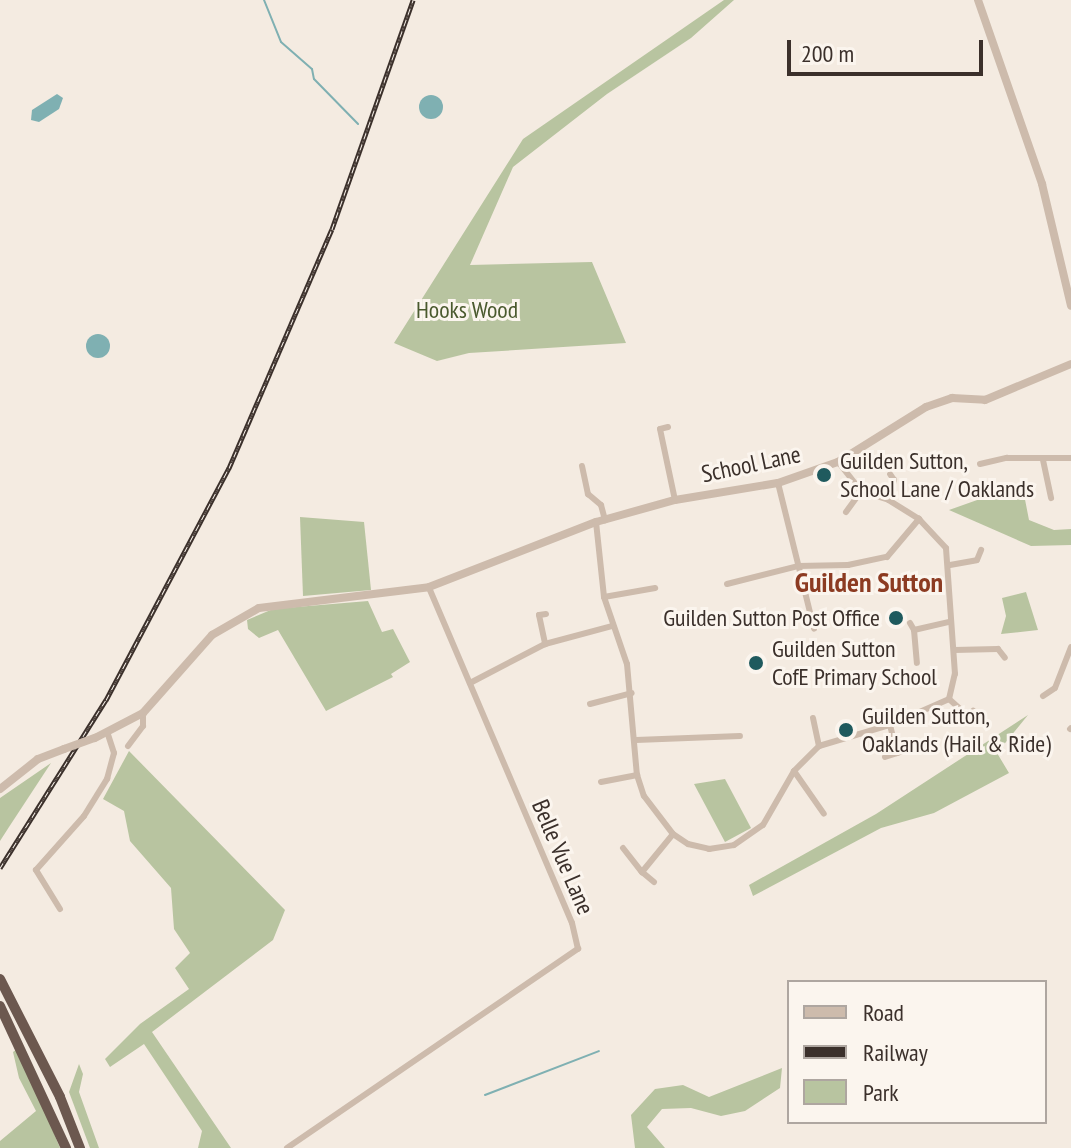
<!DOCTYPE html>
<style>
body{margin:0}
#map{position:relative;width:1071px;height:1148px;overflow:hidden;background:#f4ebe1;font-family:"PT Sans Narrow",sans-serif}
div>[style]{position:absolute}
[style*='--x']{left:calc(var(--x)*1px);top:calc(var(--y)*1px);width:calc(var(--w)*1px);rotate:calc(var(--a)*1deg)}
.green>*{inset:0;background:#b8c4a0}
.water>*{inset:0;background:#7fb0b2}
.round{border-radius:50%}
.stream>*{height:2px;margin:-1px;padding:0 1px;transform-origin:1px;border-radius:1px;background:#7fb0b2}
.minor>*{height:6px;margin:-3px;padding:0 3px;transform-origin:3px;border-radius:3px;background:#cdbbac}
.tertiary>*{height:8px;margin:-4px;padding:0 4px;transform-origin:4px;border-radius:4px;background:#cdbbac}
.trunk>*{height:10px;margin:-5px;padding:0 5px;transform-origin:5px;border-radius:5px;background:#6c584f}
.rail>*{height:5px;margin-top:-2.5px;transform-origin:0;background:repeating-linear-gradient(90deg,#fbf5ee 0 6px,#3b302b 0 12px);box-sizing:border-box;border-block:2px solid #3b302b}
.tertiary-bridge>*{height:8px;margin:-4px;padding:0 4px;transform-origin:4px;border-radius:4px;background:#cdbbac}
.dots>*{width:22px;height:22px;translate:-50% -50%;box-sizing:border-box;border:4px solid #fbf5ee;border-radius:50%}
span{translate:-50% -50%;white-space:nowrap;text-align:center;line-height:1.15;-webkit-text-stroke:6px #fbf5ee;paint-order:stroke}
.park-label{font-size:24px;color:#4a5a2e}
.poi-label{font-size:24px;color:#3b302b}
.left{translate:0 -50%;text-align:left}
.right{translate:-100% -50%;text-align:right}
.street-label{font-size:24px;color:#3b302b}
.quarter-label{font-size:28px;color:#8c3b22;font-weight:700}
.legend{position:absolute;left:787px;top:980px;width:260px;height:144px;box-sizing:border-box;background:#fbf5ee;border:2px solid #aea6a0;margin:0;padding:10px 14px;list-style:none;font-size:24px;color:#3b302b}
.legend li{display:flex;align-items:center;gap:16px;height:40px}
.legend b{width:40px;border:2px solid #aea6a0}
.scale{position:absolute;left:787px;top:40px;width:196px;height:36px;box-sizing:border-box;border:4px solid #3b302b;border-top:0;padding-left:10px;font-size:24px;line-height:28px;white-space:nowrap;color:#3b302b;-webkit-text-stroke:6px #fbf5ee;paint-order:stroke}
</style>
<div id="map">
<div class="green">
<div style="clip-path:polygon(724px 0,734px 0,691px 38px,607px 94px,513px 167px,470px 265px,592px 262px,626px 343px,469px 353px,437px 361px,394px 343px,523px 139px)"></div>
<div style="clip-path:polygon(1022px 484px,1029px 520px,1054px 530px,1071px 529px,1071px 545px,1031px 546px,949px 510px)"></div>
<div style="clip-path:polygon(300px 517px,364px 522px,371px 590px,303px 596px)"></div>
<div style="clip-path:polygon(1026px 592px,1038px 630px,1001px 634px,1006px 616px,1002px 598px)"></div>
<div style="clip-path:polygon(368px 601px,382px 632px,393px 629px,410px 662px,391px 674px,393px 677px,326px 711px,278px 630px,259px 638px,248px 629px,247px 620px,273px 609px)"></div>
<div style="clip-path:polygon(1028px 715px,997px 753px,1009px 773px,934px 813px,881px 828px,753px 896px,749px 885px,876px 814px)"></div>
<div style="clip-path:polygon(129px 751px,285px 910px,273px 940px,152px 1032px,231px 1148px,198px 1148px,202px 1131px,144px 1044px,110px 1067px,105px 1059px,140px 1024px,189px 989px,175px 968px,190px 953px,174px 929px,171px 888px,130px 841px,124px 811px,103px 799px)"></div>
<div style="clip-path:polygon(51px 763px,9px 827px,0 841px,0 798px)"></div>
<div style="clip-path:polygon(725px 779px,751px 828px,725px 842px,694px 784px)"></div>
<div style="clip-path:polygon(17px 1049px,30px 1075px,60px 1148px,0 1148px,0 1141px,36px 1111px,19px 1078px,13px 1052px)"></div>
<div style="clip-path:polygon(79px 1064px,83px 1074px,79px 1092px,99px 1148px,90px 1148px,69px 1092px)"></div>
<div style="clip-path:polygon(782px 1068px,780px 1088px,745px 1111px,721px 1116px,691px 1108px,662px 1109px,647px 1127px,665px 1148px,635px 1148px,631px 1115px,655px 1089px,683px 1085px,709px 1097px)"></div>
</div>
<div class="water">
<div style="clip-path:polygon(57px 94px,63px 98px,59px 109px,39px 122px,31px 120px,32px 110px)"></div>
<div class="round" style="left:419px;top:95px;width:24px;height:24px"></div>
<div class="round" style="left:86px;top:334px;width:24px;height:24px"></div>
</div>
<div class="stream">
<div style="--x:264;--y:0;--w:45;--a:68"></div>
<div style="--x:281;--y:42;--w:41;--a:41.1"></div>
<div style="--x:312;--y:69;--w:10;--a:79"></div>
<div style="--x:314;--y:79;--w:63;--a:45.6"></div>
<div style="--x:485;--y:1095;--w:122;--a:-21.1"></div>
</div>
<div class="minor">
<div style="--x:668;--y:427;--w:8;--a:166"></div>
<div style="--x:660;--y:429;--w:73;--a:78.1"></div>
<div style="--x:1043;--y:460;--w:39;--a:78"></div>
<div style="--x:980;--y:464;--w:28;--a:-13"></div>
<div style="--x:1007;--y:458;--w:64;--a:0"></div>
<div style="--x:582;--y:466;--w:29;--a:78"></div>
<div style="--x:588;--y:494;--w:17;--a:40"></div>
<div style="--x:601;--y:505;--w:16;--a:75"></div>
<div style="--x:778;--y:483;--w:150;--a:76.1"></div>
<div style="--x:889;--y:500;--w:21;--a:-76"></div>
<div style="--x:894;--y:480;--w:7;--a:-124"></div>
<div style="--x:846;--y:512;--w:26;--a:-54"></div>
<div style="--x:596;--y:522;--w:75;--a:83.9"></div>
<div style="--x:604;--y:597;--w:71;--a:71.1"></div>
<div style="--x:627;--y:664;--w:111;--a:84.9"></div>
<div style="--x:637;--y:775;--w:22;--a:72"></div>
<div style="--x:644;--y:796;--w:48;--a:52.7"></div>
<div style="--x:673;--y:834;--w:18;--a:34"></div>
<div style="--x:688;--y:844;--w:22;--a:13"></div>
<div style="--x:709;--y:849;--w:25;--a:-9"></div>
<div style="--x:734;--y:845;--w:35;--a:-35"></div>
<div style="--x:763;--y:825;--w:62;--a:-60.1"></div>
<div style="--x:794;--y:771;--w:35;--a:-45"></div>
<div style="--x:819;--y:746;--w:74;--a:-16.5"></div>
<div style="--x:890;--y:725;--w:64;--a:-23.8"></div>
<div style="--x:949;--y:699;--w:26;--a:-77"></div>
<div style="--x:955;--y:674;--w:126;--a:-94.1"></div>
<div style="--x:946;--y:548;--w:40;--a:-133"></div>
<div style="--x:919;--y:519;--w:36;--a:-148"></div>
<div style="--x:889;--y:500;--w:29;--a:-162"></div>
<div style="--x:861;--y:491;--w:37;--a:-128"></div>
<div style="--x:950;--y:565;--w:27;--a:-10"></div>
<div style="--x:977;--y:560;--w:11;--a:-68"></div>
<div style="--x:727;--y:584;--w:73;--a:-14.2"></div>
<div style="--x:798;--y:566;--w:50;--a:-1.1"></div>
<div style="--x:848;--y:565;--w:40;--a:-12"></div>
<div style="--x:887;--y:557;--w:50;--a:-49.9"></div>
<div style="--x:604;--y:597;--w:52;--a:-10"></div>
<div style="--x:546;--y:614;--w:7;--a:172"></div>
<div style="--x:539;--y:615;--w:30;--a:78"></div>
<div style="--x:545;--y:644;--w:69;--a:-15"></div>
<div style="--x:910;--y:623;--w:8;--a:60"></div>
<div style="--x:914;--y:630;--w:35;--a:-13"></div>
<div style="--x:914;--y:630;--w:33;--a:85"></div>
<div style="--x:954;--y:650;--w:44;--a:-1.3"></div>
<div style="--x:998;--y:649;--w:11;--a:52"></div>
<div style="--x:470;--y:683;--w:85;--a:-27.5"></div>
<div style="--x:1043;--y:696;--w:14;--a:-34"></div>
<div style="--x:1055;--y:688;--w:44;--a:-68.7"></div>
<div style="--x:949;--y:699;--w:27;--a:42"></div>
<div style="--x:590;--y:704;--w:43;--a:-14.7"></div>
<div style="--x:813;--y:718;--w:29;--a:78"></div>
<div style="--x:963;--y:723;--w:16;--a:-50"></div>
<div style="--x:890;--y:725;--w:29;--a:76"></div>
<div style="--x:1070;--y:729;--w:1;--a:-45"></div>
<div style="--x:636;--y:740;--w:104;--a:-2.2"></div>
<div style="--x:128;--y:746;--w:25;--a:-53"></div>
<div style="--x:143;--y:726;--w:13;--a:-90"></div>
<div style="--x:885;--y:757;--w:22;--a:-18"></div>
<div style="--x:794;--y:771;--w:52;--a:55.1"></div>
<div style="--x:601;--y:782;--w:37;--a:-11"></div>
<div style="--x:623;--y:848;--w:31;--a:52"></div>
<div style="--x:654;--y:882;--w:16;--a:-140"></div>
<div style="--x:642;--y:872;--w:49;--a:-50.8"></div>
<div style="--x:60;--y:909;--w:46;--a:-121.6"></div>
<div style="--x:36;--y:870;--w:72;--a:-48.4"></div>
<div style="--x:84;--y:816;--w:44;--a:-58.1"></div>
<div style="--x:107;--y:779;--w:27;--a:-75"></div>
<div style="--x:114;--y:753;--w:20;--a:-108"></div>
<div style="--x:287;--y:1148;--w:353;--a:-34.4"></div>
<div style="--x:578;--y:949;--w:27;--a:-103"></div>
<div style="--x:572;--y:923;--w:365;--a:-113.1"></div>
</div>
<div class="tertiary">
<div style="--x:978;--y:0;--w:195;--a:70.8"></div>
<div style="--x:1042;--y:184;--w:125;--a:76.6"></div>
<div style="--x:95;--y:738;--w:54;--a:-27.5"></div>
<div style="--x:143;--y:713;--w:104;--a:-48.5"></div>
<div style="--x:212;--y:635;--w:54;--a:-29.9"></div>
<div style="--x:259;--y:608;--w:171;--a:-7"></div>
<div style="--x:429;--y:587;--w:179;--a:-21.3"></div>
<div style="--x:596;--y:522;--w:82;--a:-15.6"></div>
<div style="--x:675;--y:500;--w:104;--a:-9.4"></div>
<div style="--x:778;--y:483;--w:64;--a:-19.3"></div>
<div style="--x:838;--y:462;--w:104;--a:-32"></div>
<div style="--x:926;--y:407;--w:28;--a:-19"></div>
<div style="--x:952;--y:398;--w:33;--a:3"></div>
<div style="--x:985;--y:400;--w:93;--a:-22.7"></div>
<div style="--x:0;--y:789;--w:48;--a:-38.3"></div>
<div style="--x:38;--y:759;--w:28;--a:-21"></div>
</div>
<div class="trunk">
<div style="--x:0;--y:979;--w:132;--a:63"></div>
<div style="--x:60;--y:1097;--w:55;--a:68.6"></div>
<div style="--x:0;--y:1006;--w:157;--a:65.1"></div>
</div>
<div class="rail">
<div style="--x:0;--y:868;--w:199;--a:-57.8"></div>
<div style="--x:106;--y:700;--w:263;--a:-62.1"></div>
<div style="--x:229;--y:468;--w:260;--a:-66.7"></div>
<div style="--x:332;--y:229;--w:243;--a:-70.5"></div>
</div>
<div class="tertiary-bridge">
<div style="--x:64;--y:749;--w:33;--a:-20"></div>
</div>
<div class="dots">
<div style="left:824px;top:475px;background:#1f5a5e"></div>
<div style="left:896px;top:618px;background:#1f5a5e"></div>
<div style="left:756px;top:663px;background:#1f5a5e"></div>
<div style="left:846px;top:730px;background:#1f5a5e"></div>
</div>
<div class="park-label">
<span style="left:467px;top:310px">Hooks Wood</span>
</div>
<div class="poi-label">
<span class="left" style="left:840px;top:475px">Guilden Sutton,<br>School Lane / Oaklands</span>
<span class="right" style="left:880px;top:618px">Guilden Sutton Post Office</span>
<span class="left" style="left:772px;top:663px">Guilden Sutton<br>CofE Primary School</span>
<span class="left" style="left:862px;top:730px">Guilden Sutton,<br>Oaklands (Hail &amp; Ride)</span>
</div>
<div class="street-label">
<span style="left:751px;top:464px;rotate:-12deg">School Lane</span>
<span style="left:563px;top:857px;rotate:67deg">Belle Vue Lane</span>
</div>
<div class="quarter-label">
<span style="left:869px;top:582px">Guilden Sutton</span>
</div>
<ul class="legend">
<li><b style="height:10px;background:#cdbbac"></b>Road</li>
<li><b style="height:10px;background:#3b302b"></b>Railway</li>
<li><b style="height:22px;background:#b8c4a0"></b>Park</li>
</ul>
<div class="scale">200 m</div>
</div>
